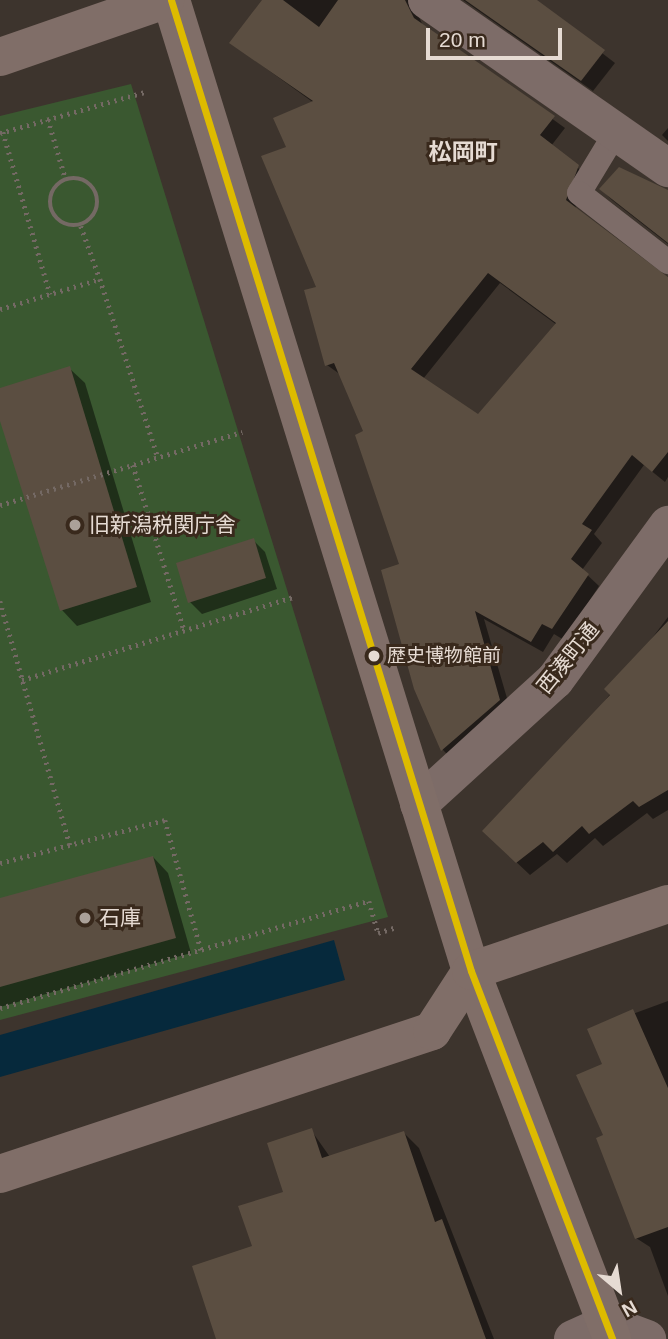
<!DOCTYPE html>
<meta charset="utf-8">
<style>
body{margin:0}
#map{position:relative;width:668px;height:1339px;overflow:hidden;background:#3d342d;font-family:Arial,"Noto Sans JP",sans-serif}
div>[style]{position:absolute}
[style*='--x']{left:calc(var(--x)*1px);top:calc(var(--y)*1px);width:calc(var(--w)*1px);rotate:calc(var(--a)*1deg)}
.green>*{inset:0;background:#3a5830}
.water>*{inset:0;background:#06293c}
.shadow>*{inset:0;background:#0007}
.building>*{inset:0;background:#5b4e41}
.path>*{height:4.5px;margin-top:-2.25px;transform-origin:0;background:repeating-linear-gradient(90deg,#746964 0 2px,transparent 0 7px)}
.path>.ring{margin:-2.25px;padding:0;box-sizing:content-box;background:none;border:4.5px solid #746964;border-radius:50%}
.lane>*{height:24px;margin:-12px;padding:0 12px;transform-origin:12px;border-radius:12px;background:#7d6c68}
.street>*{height:38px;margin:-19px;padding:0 19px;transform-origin:19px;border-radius:19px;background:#7d6c68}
.secondary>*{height:38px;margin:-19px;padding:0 19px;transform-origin:19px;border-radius:19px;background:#806e68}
.bus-1>*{height:7px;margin:-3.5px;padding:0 3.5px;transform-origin:3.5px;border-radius:3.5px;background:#db0}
.dots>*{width:19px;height:19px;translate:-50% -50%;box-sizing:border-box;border:4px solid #39291c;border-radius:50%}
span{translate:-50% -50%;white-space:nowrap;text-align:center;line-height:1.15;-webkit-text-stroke:6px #39291c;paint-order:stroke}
.bus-label{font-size:19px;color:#e6dbd3}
.left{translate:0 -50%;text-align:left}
.poi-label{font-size:21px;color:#e6dbd3}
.street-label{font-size:21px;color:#e6dbd3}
.neighbourhood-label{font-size:23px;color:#e6dbd3;font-weight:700}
.north{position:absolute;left:584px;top:1255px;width:70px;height:70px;-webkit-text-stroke:5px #39291c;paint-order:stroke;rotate:151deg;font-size:19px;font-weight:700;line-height:28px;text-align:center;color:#e6dbd3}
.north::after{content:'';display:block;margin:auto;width:24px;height:32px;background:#e6dbd3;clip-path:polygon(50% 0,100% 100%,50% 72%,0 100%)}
.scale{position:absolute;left:426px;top:28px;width:136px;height:32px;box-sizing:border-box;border:4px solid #e6dbd3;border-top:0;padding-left:9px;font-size:21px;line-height:24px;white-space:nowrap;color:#e6dbd3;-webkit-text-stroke:5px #39291c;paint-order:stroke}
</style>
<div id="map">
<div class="green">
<div style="clip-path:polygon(131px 84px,388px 917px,0 1020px,0 116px)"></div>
</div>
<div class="water">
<div style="clip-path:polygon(334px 940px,345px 980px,0 1077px,0 1035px)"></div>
</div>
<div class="shadow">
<div style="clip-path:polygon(evenodd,264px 0,422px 0,416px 10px,423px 26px,565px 128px,551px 146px,589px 177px,575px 204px,578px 214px,668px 277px,668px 477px,665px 482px,644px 465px,594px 534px,602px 543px,582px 570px,599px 586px,564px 640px,554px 634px,543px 652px,484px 619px,511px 712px,454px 761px,443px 750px,405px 656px,410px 654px,402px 565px,365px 432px,341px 375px,327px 365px,319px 288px,289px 148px,314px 103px,231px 43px,264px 0,500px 283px,557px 325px,479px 416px,423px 379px,500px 283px)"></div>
<div style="clip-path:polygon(463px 0,533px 0,615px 63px,593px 91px)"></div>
<div style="clip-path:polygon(668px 128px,668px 141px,662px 135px)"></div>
<div style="clip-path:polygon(601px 189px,668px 190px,668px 244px,612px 200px)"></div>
<div style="clip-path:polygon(69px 368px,85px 383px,151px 602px,77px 626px,62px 610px,0 416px,0 390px)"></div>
<div style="clip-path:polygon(253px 540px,265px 552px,277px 589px,202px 614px,190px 602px)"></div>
<div style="clip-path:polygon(668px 617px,668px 810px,653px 819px,647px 813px,603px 846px,595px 838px,567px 863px,557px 854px,530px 875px,497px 844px)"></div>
<div style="clip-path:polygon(153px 857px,168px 873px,191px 953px,0 1007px,0 900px)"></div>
<div style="clip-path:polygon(668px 1001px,668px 1296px,650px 1247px,636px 1238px,606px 1136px,604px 1065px,589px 1030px)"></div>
<div style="clip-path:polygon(311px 1130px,330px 1157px,404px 1133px,419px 1148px,494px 1339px,218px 1339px)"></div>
</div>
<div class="building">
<div style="clip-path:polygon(evenodd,262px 0,283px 0,319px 27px,338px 0,405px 0,414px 18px,555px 116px,540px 135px,579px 165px,566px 200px,668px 277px,668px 452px,652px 472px,632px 455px,582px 524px,592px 530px,571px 559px,589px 574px,552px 629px,542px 624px,531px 642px,475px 611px,500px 700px,441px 751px,414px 689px,381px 570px,399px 564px,355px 435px,363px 431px,334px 363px,325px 366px,304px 290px,316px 287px,261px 156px,286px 147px,273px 118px,313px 101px,229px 43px,262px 0,488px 273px,556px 323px,478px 414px,411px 369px,488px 273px)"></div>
<div style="clip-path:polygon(465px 0,537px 0,605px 50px,581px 81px)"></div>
<div style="clip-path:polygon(619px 167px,668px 190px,668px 243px,599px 189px)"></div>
<div style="clip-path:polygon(70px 366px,137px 587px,60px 611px,0 421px,0 388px)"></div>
<div style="clip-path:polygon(254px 538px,266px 578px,188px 603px,176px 563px)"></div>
<div style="clip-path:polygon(668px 621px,668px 790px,639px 807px,633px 801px,589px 834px,582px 826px,553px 852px,543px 842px,516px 863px,482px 831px,610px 695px,604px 689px)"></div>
<div style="clip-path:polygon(153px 856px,176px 938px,0 987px,0 898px)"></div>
<div style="clip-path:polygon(633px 1009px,668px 1088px,668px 1227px,635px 1239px,596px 1138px,603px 1135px,576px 1075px,602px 1064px,587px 1029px)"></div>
<div style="clip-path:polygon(312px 1128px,322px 1158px,404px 1131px,435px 1222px,442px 1219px,486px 1339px,216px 1339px,192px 1266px,252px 1246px,238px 1206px,283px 1192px,267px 1143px)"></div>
</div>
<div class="path">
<div style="--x:48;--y:119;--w:64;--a:73.6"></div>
<div style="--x:3;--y:132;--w:169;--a:73.8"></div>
<div style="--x:0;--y:133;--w:151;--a:-15.8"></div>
<div class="ring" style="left:50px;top:178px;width:43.5px;height:43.5px"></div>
<div style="--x:81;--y:226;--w:56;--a:70.3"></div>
<div style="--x:0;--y:309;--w:104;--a:-16.7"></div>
<div style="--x:100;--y:279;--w:188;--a:72"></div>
<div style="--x:133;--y:465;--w:173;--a:72.8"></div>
<div style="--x:0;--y:505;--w:253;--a:-16.8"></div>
<div style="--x:0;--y:601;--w:254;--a:74"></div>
<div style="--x:22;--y:680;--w:284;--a:-17"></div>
<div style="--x:0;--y:863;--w:171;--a:-14.6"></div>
<div style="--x:165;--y:820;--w:135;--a:74.5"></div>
<div style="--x:0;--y:1008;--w:384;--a:-16.2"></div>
<div style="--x:369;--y:901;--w:33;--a:74"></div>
<div style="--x:378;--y:933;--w:20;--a:-18"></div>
</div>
<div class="lane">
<div style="--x:616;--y:132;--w:71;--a:121.2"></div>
<div style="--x:579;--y:193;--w:113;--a:37.8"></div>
</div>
<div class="street">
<div style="--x:427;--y:0;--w:294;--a:34.9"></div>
<div style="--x:419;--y:804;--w:184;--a:-42.4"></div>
<div style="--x:555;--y:680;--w:192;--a:-53.9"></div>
<div style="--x:573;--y:1339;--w:37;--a:-24"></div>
<div style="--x:607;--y:1324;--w:43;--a:20.6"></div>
</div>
<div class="secondary">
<div style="--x:171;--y:0;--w:1016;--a:72.83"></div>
<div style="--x:471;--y:971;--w:394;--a:69"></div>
<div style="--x:0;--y:57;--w:175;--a:-19.1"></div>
<div style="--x:0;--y:1174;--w:455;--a:-18.3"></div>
<div style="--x:432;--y:1031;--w:72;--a:-57"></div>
<div style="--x:471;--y:971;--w:208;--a:-18.8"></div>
</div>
<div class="bus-1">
<div style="--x:171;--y:0;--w:1016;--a:72.83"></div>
<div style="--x:471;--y:971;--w:394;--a:69"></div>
</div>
<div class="dots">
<div style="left:75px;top:525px;background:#aba199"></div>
<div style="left:374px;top:656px;background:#e6dbd3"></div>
<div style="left:85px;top:918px;background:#aba199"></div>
</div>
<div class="bus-label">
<span class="left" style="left:387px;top:656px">歴史博物館前</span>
</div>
<div class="poi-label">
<span class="left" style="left:89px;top:525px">旧新潟税関庁舎</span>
<span class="left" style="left:99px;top:918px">石庫</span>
</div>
<div class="street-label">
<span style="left:568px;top:658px;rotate:-51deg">西湊町通</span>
</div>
<div class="neighbourhood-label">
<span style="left:463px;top:152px">松岡町</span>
</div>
<div class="north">N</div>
<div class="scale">20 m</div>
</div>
